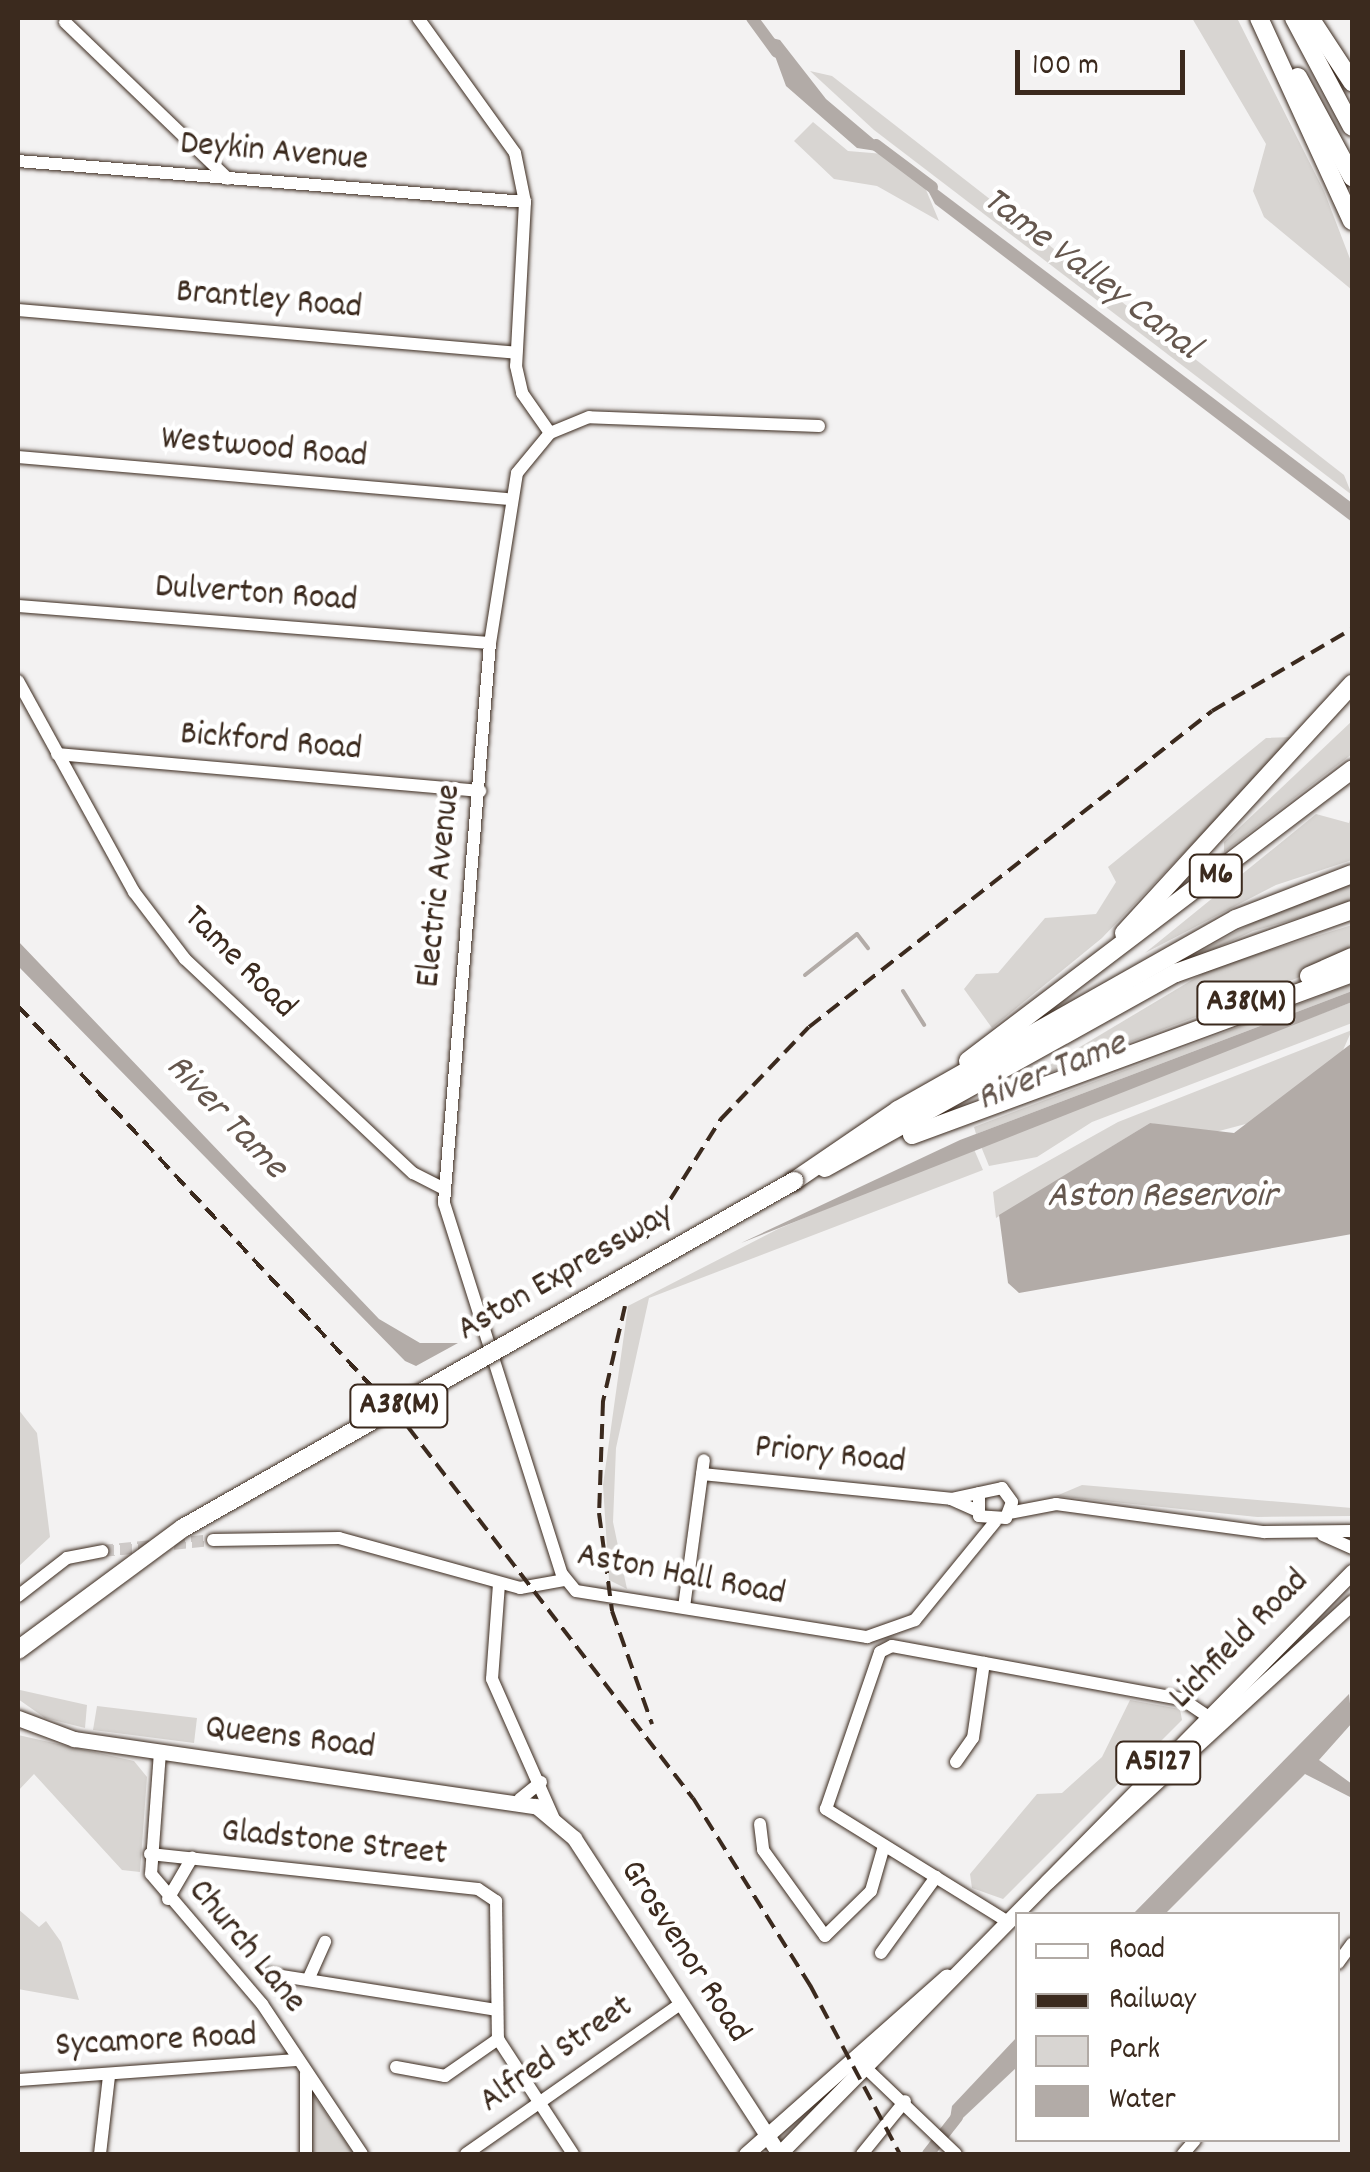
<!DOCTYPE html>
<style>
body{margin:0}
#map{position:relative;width:1370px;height:2172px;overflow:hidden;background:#f3f2f2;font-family:Dekko,sans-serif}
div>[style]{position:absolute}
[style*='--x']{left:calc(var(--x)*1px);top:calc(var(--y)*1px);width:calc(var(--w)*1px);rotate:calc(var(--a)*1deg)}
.green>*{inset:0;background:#d8d5d2}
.water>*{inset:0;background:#b2aba7}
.stream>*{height:4px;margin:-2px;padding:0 2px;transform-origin:2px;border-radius:2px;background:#b2aba7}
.canal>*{height:12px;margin:-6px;padding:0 6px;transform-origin:6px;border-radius:6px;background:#b2aba7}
.minor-tunnel>*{height:12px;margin-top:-6px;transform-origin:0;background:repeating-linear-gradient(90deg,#cecac8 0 12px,transparent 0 18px)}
.roads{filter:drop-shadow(0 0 2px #3b2a1e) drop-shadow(0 0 2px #3b2a1e)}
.minor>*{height:12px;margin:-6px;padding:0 6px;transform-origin:6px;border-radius:6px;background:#fff}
.major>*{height:15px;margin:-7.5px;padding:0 7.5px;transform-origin:7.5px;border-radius:7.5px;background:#fff}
.highway>*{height:18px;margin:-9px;padding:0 9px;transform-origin:9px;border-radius:9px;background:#fff}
.rail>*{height:4px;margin-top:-2px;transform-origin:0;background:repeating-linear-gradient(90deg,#3b2a1e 0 15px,transparent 0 23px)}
.bridges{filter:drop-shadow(0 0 2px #3b2a1e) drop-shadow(0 0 2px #3b2a1e)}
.highway-bridge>*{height:18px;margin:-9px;padding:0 9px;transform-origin:9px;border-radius:9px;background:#fff}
span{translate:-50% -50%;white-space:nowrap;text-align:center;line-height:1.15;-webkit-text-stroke:9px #fff;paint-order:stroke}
.shield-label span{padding:2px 8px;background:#fff;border:2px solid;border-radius:8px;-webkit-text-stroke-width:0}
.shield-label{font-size:32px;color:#3b2a1e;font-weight:700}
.street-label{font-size:35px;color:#3b2a1e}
.water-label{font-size:38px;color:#65574e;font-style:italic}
.frame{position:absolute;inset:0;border:20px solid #3b2a1e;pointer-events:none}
.legend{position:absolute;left:1015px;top:1912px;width:325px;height:230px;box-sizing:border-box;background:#fff;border:2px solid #b1aaa5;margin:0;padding:12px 18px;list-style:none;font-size:30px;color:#3b2a1e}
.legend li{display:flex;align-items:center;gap:20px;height:50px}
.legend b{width:50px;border:2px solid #b1aaa5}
.scale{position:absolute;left:1015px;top:50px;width:170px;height:45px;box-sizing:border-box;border:5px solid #3b2a1e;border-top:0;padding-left:12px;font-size:30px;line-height:35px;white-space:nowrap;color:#3b2a1e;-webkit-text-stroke:8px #fff;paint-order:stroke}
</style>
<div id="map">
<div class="green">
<div style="clip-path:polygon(1192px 18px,1237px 18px,1324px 191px,1352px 264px,1352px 290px,1264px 217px,1253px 191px,1266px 144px)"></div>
<div style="clip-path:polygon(810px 71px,832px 76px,1344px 475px,1352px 495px,874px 130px)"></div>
<div style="clip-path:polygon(813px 122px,848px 151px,884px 154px,924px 185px,939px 221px,877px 186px,834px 179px,794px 141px)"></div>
<div style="clip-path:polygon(1352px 721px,1352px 754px,1224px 852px,1224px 842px)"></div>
<div style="clip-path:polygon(1295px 737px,1102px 938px,992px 1028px,964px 989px,976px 974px,998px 973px,1045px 918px,1096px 914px,1116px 882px,1108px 867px,1266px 738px)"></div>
<div style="clip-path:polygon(1352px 812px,1352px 860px,1276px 885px,1145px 953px,1316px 814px,1349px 823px)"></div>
<div style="clip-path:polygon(1352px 883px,1352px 903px,1253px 931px,1156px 976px,1283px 906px)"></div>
<div style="clip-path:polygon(1352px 925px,1352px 957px,1013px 1087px,1212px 968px)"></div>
<div style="clip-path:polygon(1352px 984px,1352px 991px,976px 1134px,974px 1127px)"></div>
<div style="clip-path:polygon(1352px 1002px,1352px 1023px,1092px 1122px,1037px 1157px,989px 1166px,980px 1144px)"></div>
<div style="clip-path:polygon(1352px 1030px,1339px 1059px,1257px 1121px,1204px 1135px,1150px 1123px,996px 1218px,993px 1192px,1118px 1122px)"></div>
<div style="clip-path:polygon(973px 1147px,983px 1170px,649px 1298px,616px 1448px,613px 1522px,627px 1589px,609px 1580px,603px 1485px,628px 1306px,778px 1229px)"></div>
<div style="clip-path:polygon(18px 1409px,37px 1433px,50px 1537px,18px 1567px)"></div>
<div style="clip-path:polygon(1082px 1485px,1352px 1508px,1352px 1516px,1257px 1517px,1056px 1496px)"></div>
<div style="clip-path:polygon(20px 1690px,87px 1705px,85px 1728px,45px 1718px,18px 1699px)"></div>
<div style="clip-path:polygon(1130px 1700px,1180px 1709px,1182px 1720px,1003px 1899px,972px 1888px,970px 1874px,1037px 1794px,1062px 1793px,1102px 1757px)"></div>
<div style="clip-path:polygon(97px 1706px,197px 1718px,194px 1743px,93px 1730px)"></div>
<div style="clip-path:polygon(18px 1735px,134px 1761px,147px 1777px,140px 1872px,122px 1870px,34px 1774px,18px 1791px)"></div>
<div style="clip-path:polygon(18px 1909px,39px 1927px,46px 1921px,61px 1942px,79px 2000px,18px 1989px)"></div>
<div style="clip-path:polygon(312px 2093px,354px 2154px,311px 2154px)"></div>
</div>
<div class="water">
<div style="clip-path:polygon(768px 37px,780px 40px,826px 99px,890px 153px,857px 148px,786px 86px)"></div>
<div style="clip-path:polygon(921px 177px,1352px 503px,1352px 522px,935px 204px)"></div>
<div style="clip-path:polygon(18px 941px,379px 1319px,420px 1343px,458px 1343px,416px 1366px,405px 1361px,18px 966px)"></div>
<div style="clip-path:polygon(1352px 991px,1352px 1002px,741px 1243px,960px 1140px)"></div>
<div style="clip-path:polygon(1352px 1043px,1352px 1234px,1019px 1293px,1008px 1283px,999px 1215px,1150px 1123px,1234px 1133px)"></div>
<div style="clip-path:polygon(1349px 1694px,1352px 1723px,1319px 1760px,1352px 1784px,1352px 1798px,1305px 1774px,1165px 1914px,1133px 1914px)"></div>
<div style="clip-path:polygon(1017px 2037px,1017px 2067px,948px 2132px,952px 2106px)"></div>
</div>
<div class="stream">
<div style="--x:805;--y:975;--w:66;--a:-38.3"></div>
<div style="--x:857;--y:934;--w:18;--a:52"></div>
<div style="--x:903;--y:991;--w:40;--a:58"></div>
</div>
<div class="canal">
<div style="--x:752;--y:18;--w:42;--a:53.7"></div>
<div style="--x:876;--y:145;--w:70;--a:36.9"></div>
<div style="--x:928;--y:2154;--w:47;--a:-51.9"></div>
</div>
<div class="minor-tunnel">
<div style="--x:102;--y:1551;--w:112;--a:-5.7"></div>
</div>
<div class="roads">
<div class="minor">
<div style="--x:418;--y:18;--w:166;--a:54.3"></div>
<div style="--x:515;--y:153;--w:50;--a:78.5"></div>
<div style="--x:525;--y:202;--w:164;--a:93.1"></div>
<div style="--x:516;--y:366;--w:28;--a:77"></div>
<div style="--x:522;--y:393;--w:49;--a:55"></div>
<div style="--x:65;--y:22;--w:226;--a:43.9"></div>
<div style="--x:18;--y:161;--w:509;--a:4.62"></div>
<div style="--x:18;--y:310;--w:500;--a:4.9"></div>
<div style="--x:819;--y:426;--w:230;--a:-177.8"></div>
<div style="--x:589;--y:417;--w:42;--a:157.7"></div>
<div style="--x:550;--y:433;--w:52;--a:129.5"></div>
<div style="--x:517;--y:473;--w:172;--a:99"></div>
<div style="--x:490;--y:643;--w:562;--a:94.7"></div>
<div style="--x:444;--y:1203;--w:389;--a:72.4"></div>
<div style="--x:562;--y:1574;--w:22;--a:51"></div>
<div style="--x:576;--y:1591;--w:295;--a:9"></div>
<div style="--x:867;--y:1637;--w:51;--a:-19.5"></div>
<div style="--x:915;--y:1620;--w:127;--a:-50.8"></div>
<div style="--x:18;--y:457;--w:490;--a:4.9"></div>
<div style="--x:18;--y:606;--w:473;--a:4.5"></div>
<div style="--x:18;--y:681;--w:241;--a:61.2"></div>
<div style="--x:134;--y:892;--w:84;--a:52.7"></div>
<div style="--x:185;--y:959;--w:313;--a:43.2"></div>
<div style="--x:413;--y:1173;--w:35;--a:27"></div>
<div style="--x:57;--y:754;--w:425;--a:5"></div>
<div style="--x:702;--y:1474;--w:250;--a:5.7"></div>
<div style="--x:951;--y:1499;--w:27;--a:24"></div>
<div style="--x:951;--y:1499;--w:52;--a:-12.2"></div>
<div style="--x:1002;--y:1488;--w:17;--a:54"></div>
<div style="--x:1012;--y:1502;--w:17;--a:111"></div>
<div style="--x:1006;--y:1518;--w:27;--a:-176"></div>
<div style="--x:979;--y:1516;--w:23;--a:-90"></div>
<div style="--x:1009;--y:1513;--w:48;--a:-10.8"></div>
<div style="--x:1056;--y:1504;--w:210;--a:7.7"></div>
<div style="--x:1264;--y:1532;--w:88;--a:-0.7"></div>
<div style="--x:1323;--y:1535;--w:32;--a:24"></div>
<div style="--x:213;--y:1540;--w:126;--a:-0.9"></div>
<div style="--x:339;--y:1538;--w:188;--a:15.4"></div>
<div style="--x:520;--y:1588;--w:46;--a:-10.1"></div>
<div style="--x:499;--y:1584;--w:95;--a:94.2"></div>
<div style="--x:492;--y:1679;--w:153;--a:66.1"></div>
<div style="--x:18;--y:1596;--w:62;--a:-37.8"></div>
<div style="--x:67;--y:1558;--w:36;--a:-11"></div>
<div style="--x:684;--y:1607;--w:148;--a:-82.3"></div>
<div style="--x:160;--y:1752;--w:122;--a:94.2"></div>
<div style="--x:151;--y:1874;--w:171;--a:49.5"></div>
<div style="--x:262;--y:2004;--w:180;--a:56.3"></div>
<div style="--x:956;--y:1762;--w:29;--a:-55"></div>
<div style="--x:973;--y:1738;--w:76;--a:-81.7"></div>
<div style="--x:520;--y:1799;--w:27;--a:-39"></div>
<div style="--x:760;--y:1824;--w:26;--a:83"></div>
<div style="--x:763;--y:1850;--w:106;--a:54.2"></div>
<div style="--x:825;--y:1936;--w:64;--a:-44.4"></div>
<div style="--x:871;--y:1891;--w:47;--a:-73.9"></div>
<div style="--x:150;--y:1854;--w:330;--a:6.1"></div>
<div style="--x:478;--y:1889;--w:22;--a:34"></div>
<div style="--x:496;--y:1901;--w:138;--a:89.2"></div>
<div style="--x:498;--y:2039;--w:137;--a:56.9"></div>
<div style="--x:168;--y:1899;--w:48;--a:-59.7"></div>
<div style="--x:1005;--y:1920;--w:211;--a:-148.2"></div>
<div style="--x:826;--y:1809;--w:166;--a:-71"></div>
<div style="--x:880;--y:1652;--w:13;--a:-27"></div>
<div style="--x:892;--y:1646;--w:295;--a:10.4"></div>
<div style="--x:1182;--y:1699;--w:41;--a:34.1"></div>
<div style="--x:881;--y:1953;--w:94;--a:-54.1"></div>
<div style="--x:1338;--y:1963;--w:24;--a:-54"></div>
<div style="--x:269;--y:1974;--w:225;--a:9"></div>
<div style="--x:308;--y:1980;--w:42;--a:-65.9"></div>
<div style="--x:396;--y:2067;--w:50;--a:10.4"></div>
<div style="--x:445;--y:2076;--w:65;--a:-34.9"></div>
<div style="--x:869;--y:2071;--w:120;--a:43.7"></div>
<div style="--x:306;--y:2073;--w:81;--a:90"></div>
<div style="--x:18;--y:2080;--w:280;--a:-4.1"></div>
<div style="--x:100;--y:2154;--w:79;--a:-83.4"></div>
<div style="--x:466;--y:2154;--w:264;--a:-35"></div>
<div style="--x:862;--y:2154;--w:68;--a:-50.9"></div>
<div style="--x:1183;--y:2154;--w:18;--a:-49"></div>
</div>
<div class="major">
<div style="--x:18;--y:1718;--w:60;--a:20.6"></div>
<div style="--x:74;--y:1739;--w:467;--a:8.3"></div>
<div style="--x:536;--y:1806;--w:50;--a:40.1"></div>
<div style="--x:574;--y:1838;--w:377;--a:57"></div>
<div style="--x:1048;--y:1881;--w:413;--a:-42.5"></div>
<div style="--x:746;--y:2154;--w:268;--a:-41.5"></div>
<div style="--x:779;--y:2154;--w:817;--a:-45.45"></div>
</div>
<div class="highway">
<div style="--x:1259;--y:18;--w:223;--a:65.4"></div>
<div style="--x:1294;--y:18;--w:123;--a:62"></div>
<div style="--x:1310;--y:18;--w:77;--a:56.7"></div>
<div style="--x:1298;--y:77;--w:114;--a:61.6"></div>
<div style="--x:1124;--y:933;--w:338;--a:-47.5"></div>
<div style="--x:1309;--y:976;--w:47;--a:-23.8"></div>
<div style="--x:968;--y:1061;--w:482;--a:-37.2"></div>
<div style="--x:912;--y:1135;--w:469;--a:-20.2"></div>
<div style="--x:825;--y:1168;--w:402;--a:-29.1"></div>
<div style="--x:1176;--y:973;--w:187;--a:-19.7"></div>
<div style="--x:794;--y:1181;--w:126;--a:-34.3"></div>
<div style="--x:898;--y:1110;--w:388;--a:-29.5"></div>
<div style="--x:1236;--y:919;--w:124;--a:-21.2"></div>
</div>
</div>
<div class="rail">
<div style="--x:18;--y:1006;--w:523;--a:47.09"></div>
<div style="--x:646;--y:1238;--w:141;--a:-57.8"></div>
<div style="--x:721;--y:1119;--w:127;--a:-46.3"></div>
<div style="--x:809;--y:1027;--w:512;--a:-38.1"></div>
<div style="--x:1212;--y:711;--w:162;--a:-30.4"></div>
<div style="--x:625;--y:1306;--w:98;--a:103"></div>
<div style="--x:603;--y:1401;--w:112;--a:92"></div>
<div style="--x:599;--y:1513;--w:99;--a:82.4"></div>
<div style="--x:612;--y:1611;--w:120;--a:70.5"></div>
<div style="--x:408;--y:1427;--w:468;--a:52.5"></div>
<div style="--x:693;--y:1798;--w:221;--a:58"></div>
<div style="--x:810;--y:1985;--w:191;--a:62"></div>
</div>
<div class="bridges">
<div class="highway-bridge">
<div style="--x:18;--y:1650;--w:205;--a:-36.5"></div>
<div style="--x:183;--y:1528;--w:703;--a:-29.59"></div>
</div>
</div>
<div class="shield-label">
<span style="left:1216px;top:876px">M6</span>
<span style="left:1246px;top:1003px">A38(M)</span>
<span style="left:399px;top:1406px">A38(M)</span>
<span style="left:1158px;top:1763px">A5127</span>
</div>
<div class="street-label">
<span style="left:274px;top:153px;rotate:5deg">Deykin Avenue</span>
<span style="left:269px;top:301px;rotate:5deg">Brantley Road</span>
<span style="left:264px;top:449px;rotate:5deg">Westwood Road</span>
<span style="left:256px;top:595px;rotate:4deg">Dulverton Road</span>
<span style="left:271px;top:743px;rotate:5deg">Bickford Road</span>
<span style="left:440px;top:886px;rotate:-84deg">Electric Avenue</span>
<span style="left:239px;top:963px;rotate:45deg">Tame Road</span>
<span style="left:566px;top:1273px;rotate:-30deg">Aston Expressway</span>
<span style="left:830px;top:1456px;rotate:6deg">Priory Road</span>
<span style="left:681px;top:1576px;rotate:11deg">Aston Hall Road</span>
<span style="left:1240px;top:1640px;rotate:-45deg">Lichfield Road</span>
<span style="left:290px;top:1739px;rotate:7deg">Queens Road</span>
<span style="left:334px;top:1844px;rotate:6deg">Gladstone Street</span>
<span style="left:246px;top:1947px;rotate:50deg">Church Lane</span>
<span style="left:684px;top:1952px;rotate:57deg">Grosvenor Road</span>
<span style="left:156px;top:2042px;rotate:-3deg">Sycamore Road</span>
<span style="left:557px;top:2055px;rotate:-35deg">Alfred Street</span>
</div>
<div class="water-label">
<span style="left:1090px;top:275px;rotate:37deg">Tame Valley Canal</span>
<span style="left:1052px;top:1073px;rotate:-22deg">River Tame</span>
<span style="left:225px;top:1118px;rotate:46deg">River Tame</span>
<span style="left:1162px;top:1198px">Aston Reservoir</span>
</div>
<div class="frame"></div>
<ul class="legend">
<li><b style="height:12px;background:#fff"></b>Road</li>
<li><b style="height:12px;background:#3b2a1e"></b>Railway</li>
<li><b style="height:28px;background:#d8d5d2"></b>Park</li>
<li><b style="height:28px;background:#b2aba7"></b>Water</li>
</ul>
<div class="scale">100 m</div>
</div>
